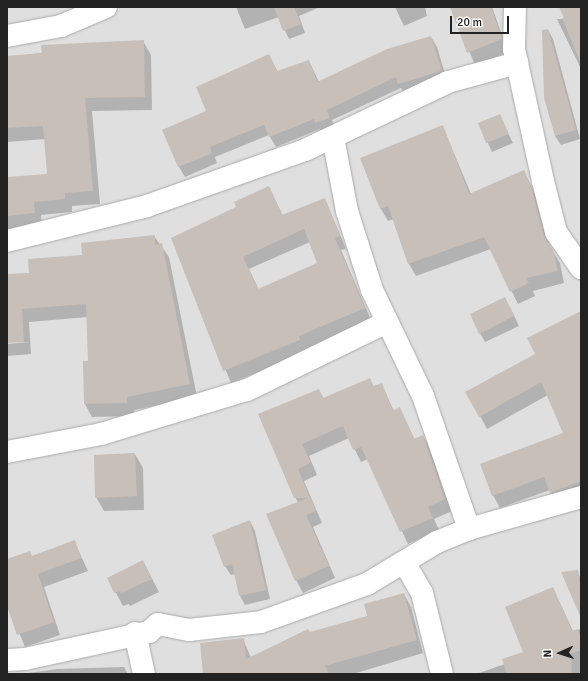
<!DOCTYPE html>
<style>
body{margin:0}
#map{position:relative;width:588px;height:681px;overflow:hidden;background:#f2efe9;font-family:Signika,sans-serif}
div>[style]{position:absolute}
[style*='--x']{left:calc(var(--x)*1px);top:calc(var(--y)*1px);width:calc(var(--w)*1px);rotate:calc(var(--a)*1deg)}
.residential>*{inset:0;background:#e0dfdf}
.shadow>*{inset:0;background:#0003}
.building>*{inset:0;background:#c7bfb8}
.roads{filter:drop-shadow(0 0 1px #a9a9a9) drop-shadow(0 0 1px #a9a9a9)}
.minor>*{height:22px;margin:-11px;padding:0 11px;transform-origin:11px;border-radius:11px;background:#fff}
span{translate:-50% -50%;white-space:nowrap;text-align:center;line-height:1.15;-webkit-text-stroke:3px #fff;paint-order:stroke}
.frame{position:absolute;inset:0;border:8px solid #222;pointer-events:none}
.north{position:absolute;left:540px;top:633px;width:40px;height:40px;-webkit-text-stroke:3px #fff;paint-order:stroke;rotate:267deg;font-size:11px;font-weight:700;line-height:16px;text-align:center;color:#222}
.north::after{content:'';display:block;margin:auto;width:14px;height:18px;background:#222;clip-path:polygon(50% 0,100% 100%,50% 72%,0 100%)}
.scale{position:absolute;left:450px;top:16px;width:59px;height:18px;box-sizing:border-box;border:2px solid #222;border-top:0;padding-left:5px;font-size:12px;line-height:14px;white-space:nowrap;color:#222;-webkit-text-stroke:3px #fff;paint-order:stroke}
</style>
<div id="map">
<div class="residential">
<div style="clip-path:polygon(7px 7px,581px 7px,581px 674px,7px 674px)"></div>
</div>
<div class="shadow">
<div style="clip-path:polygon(236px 7px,320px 7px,299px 16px,305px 33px,289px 39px,279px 17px,245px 29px)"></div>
<div style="clip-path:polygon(395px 7px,425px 7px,427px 16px,404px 26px)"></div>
<div style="clip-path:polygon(451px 7px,492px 7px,508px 52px,475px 65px)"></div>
<div style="clip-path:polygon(560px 7px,581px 7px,581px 69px,557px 19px,566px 19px)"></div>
<div style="clip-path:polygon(548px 30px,553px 39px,580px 139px,561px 145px,555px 136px)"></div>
<div style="clip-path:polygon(431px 37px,437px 47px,447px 81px,405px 94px,401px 88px,332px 120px,335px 128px,322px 132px,320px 129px,276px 147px,269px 135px,215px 157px,217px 163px,185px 177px,179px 167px,164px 130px,207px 112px,269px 55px,278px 72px,309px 61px,319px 82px)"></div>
<div style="clip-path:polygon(143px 41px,151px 55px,152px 110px,92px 111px,100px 204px,72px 206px,72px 212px,41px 215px,42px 227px,7px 229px,7px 178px,48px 175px,45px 139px,7px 142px,7px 57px)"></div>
<div style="clip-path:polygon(499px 115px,513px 143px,492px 152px,479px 124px)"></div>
<div style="clip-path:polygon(443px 127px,471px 194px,524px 171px,539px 202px,550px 247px,560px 263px,564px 283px,533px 291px,535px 296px,518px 304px,491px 249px,416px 276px,409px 264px,394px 219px,388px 221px,381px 209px,361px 159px)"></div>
<div style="clip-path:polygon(evenodd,269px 187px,283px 216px,325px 199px,346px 249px,341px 250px,371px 320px,305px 349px,306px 352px,231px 383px,172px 238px,238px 208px,269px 187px,310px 242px,318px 264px,259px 290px,249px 269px,310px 242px)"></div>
<div style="clip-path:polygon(154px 236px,169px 257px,197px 397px,134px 410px,134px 416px,92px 417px,85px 404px,90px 362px,88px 317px,29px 322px,31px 354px,7px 356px,7px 344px,29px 342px,7px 342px,7px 275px,30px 274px)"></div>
<div style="clip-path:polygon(510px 307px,519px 326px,485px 342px,480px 333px)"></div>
<div style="clip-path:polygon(581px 312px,581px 496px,558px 505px,550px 490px,500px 508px,493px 495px,564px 434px,548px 395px,487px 429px,480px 416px,536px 354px)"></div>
<div style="clip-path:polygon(381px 384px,394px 411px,400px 409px,415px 440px,423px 436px,430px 448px,452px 511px,434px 519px,439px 530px,408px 544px,368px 459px,361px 462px,349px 438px,309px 456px,317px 475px,304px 481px,322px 523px,313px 527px,335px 578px,303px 593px,296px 580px,298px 503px,259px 414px,319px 391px,324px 399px)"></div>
<div style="clip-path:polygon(135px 454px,143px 468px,144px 510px,104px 511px,96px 497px)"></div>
<div style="clip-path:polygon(250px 521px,255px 531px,270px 599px,245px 605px,240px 596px,235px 574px,231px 575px,225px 566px)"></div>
<div style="clip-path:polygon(74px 541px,88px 571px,44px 587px,60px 635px,25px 647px,7px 603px,7px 560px,32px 556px)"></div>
<div style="clip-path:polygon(143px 561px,159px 592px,130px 606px,129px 604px,123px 606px,108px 578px)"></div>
<div style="clip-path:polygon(578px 571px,581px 581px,581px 616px,562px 573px)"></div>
<div style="clip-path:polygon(553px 588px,573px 631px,581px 629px,581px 674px,476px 674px,505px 664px,525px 653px)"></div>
<div style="clip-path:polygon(404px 594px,411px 607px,423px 653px,353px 674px,204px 674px,243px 639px,251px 658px,309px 633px,368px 617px)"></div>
<div style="clip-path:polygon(124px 667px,128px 674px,20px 674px,57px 669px)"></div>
</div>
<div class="building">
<div style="clip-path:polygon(274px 7px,294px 7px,301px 24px,283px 31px)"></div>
<div style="clip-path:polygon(450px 7px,491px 7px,502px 39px,467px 53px)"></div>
<div style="clip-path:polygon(559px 7px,581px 7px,581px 64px,562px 18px,564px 18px)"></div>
<div style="clip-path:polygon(548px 29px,576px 130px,555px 136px,544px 98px,542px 30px)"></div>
<div style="clip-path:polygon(431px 36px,442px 71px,398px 84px,396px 77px,327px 110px,330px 118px,315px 123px,314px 119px,269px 137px,264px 125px,210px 147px,212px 153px,178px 167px,162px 130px,206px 111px,196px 87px,269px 54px,277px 71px,309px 60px,317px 82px,387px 49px)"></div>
<div style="clip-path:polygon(144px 40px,145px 97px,85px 98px,93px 191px,65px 193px,65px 199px,34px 202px,35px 213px,7px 216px,7px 177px,47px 174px,43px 126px,7px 128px,7px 56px,42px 53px,41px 45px)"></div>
<div style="clip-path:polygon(500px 114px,509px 134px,486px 143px,478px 123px)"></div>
<div style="clip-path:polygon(443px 125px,469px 194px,524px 170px,532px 189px,544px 235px,553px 250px,558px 271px,526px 278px,529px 283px,510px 292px,484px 237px,408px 264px,388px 206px,380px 209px,360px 158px)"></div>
<div style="clip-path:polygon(evenodd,269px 186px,282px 215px,325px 198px,340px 236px,335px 238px,365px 308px,299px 336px,300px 340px,223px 371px,171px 238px,236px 207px,234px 202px,269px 186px,304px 229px,317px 263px,258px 289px,243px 257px,304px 229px)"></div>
<div style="clip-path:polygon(155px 235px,155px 245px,162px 243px,190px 384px,127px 397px,127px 403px,84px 404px,83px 361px,88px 361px,86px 304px,22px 309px,24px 342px,7px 343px,7px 274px,29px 273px,28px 259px,82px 255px,81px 243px)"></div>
<div style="clip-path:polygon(505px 297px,514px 316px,479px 334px,470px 314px)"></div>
<div style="clip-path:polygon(581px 311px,581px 481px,550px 493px,544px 477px,492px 496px,480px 464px,563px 433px,541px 382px,479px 417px,465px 392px,535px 354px,527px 338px)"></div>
<div style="clip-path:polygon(370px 378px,374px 387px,382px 383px,393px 411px,400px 407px,414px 439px,423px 435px,445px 499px,428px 507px,433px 518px,400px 532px,361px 447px,353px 450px,343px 426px,302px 444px,311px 463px,298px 469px,316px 511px,306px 515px,329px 566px,295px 581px,266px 514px,308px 498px,294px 498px,258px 414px,319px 389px,323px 398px)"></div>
<div style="clip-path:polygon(135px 453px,137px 496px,95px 498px,94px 455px)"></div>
<div style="clip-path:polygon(250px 520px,266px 590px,239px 596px,232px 564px,224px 567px,212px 535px)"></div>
<div style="clip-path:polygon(75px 540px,81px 558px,38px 574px,54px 622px,17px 635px,7px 606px,7px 559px,30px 551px,32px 556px)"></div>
<div style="clip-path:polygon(143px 560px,152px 579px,121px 593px,120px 591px,114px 593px,107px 578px)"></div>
<div style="clip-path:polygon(578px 570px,581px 590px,580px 616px,561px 572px)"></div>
<div style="clip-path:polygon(553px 587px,572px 631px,578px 629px,581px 640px,581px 650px,571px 653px,572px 674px,507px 674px,502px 659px,523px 652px,505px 607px)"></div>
<div style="clip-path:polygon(404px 593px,417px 640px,325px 666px,329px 674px,203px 674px,200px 643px,244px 638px,246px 659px,308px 629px,310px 632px,367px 616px,364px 604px)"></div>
</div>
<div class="roads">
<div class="minor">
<div style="--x:515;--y:7;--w:42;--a:91.4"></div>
<div style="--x:514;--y:49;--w:135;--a:77.6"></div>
<div style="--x:543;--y:181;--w:53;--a:75.7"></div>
<div style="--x:556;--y:232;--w:44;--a:55.2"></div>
<div style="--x:7;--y:36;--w:55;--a:-10.5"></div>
<div style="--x:61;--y:26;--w:49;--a:-22.9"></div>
<div style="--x:333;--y:137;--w:75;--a:79.3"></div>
<div style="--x:347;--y:211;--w:83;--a:72.4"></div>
<div style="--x:372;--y:290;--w:118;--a:64.3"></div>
<div style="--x:423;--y:396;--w:141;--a:70.9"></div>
<div style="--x:7;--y:241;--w:144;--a:-14"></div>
<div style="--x:147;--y:206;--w:168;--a:-19.5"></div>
<div style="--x:305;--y:150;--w:158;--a:-25.4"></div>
<div style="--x:448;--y:82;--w:72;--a:-15.4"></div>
<div style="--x:7;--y:452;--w:96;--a:-10.8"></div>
<div style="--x:101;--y:434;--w:152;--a:-16.8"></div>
<div style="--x:247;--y:390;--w:156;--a:-25.9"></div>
<div style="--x:404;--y:562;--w:36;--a:60"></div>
<div style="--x:422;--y:593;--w:83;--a:76.1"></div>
<div style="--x:135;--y:633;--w:42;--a:77.6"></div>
<div style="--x:7;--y:660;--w:18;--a:-3"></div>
<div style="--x:25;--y:659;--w:127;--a:-12.3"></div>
<div style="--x:149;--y:632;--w:12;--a:-42"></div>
<div style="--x:158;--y:624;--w:32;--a:11"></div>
<div style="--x:189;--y:630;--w:72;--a:-6.3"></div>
<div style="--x:261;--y:622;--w:113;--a:-19.7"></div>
<div style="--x:367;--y:584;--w:82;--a:-31"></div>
<div style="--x:437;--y:542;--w:35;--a:-22"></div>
<div style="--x:469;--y:529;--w:116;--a:-15.9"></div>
</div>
</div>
<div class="frame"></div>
<div class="north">N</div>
<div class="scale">20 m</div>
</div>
